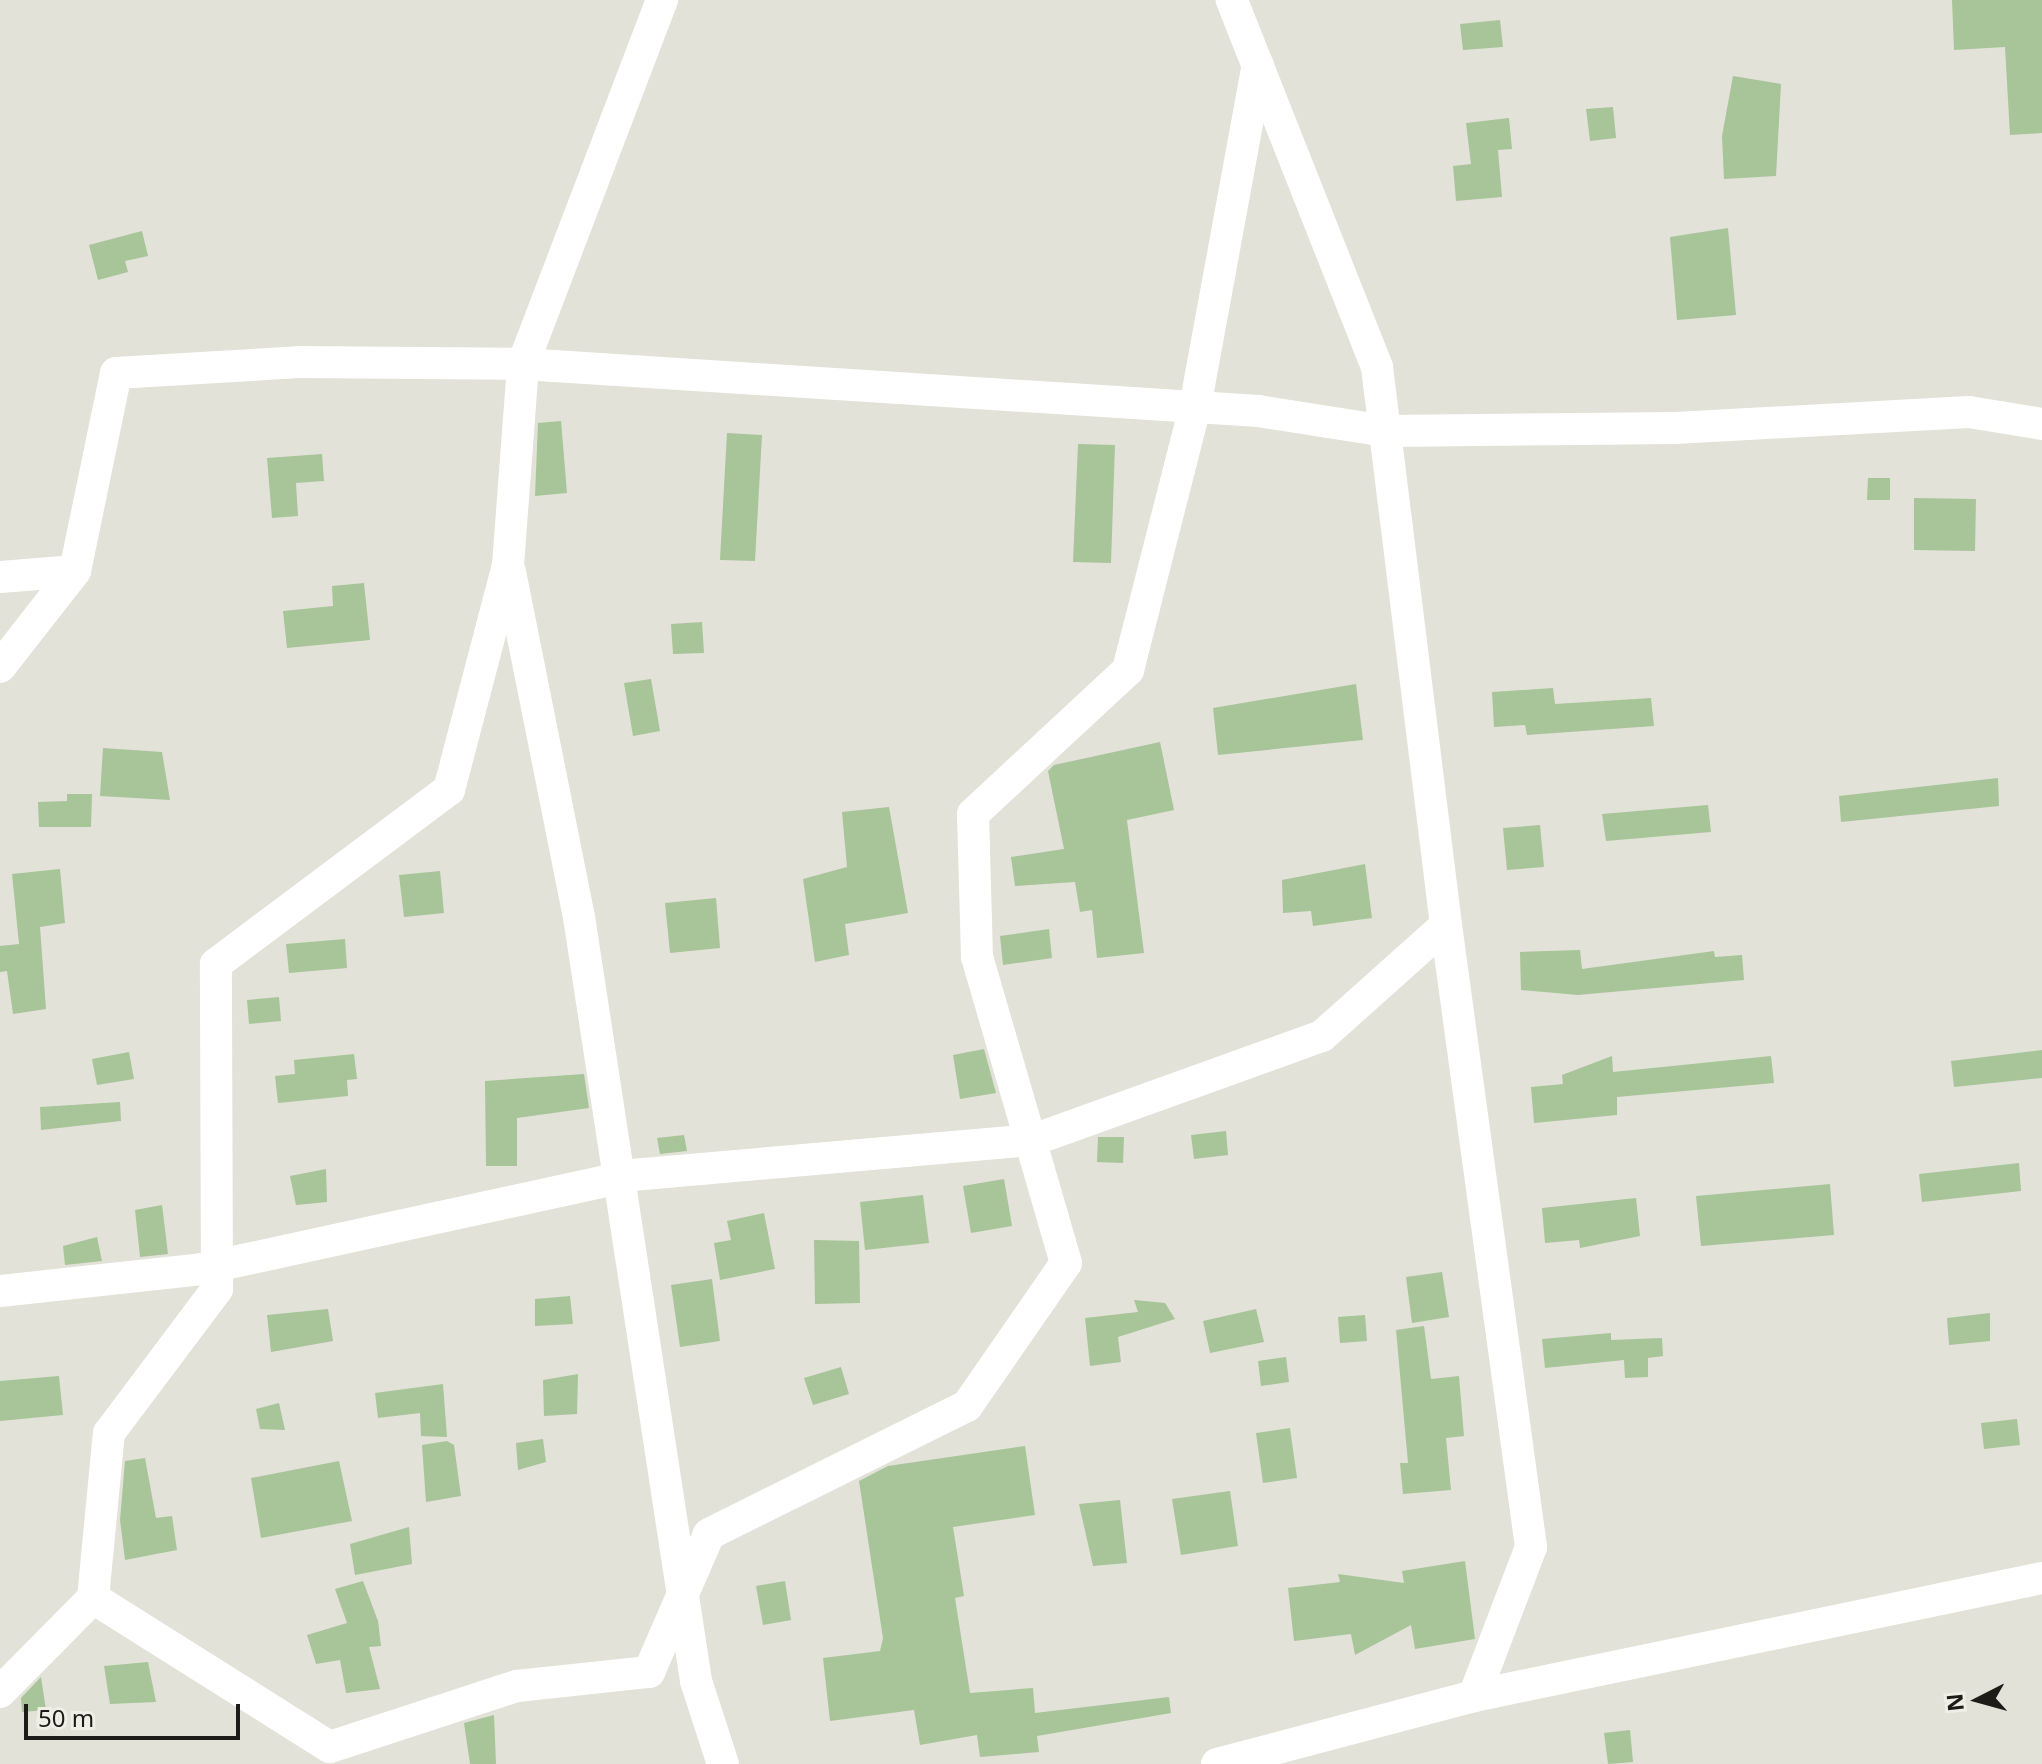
<!DOCTYPE html>
<style>
body{margin:0}
#map{position:relative;width:2042px;height:1764px;overflow:hidden;background:#e2e2d9;font-family:"Noto Sans",sans-serif}
div>[style]{position:absolute}
[style*='--x']{left:calc(var(--x)*1px);top:calc(var(--y)*1px);width:calc(var(--w)*1px);rotate:calc(var(--a)*1deg)}
.building>*{inset:0;background:#a8c499}
.minor>*{height:32px;margin:-16px;padding:0 16px;transform-origin:16px;border-radius:16px;background:#fff}
span{translate:-50% -50%;white-space:nowrap;text-align:center;line-height:1.15;-webkit-text-stroke:8px #efefe6;paint-order:stroke}
.north{position:absolute;left:1938px;top:1660px;width:80px;height:80px;-webkit-text-stroke:6px #efefe6;paint-order:stroke;rotate:264deg;font-size:22px;font-weight:700;line-height:32px;text-align:center;color:#1d1c19}
.north::after{content:'';display:block;margin:auto;width:28px;height:36px;background:#1d1c19;clip-path:polygon(50% 0,100% 100%,50% 72%,0 100%)}
.scale{position:absolute;left:24px;top:1704px;width:216px;height:36px;box-sizing:border-box;border:4px solid #1d1c19;border-top:0;padding-left:10px;font-size:24px;line-height:28px;white-space:nowrap;color:#1d1c19;-webkit-text-stroke:6px #efefe6;paint-order:stroke}
</style>
<div id="map">
<div class="building">
<div style="clip-path:polygon(1952px 0,2042px 0,2042px 133px,2010px 135px,2005px 47px,1954px 50px)"></div>
<div style="clip-path:polygon(1500px 20px,1503px 47px,1463px 50px,1460px 24px)"></div>
<div style="clip-path:polygon(1733px 76px,1781px 84px,1776px 176px,1724px 179px,1722px 136px)"></div>
<div style="clip-path:polygon(1613px 107px,1616px 138px,1590px 141px,1586px 109px)"></div>
<div style="clip-path:polygon(1509px 118px,1512px 149px,1498px 150px,1502px 197px,1456px 201px,1453px 166px,1471px 164px,1466px 123px)"></div>
<div style="clip-path:polygon(1728px 228px,1736px 315px,1677px 320px,1670px 237px)"></div>
<div style="clip-path:polygon(142px 231px,148px 256px,125px 261px,128px 272px,98px 280px,89px 245px)"></div>
<div style="clip-path:polygon(561px 421px,567px 493px,535px 496px,538px 423px)"></div>
<div style="clip-path:polygon(727px 433px,762px 435px,755px 561px,720px 560px)"></div>
<div style="clip-path:polygon(1078px 444px,1115px 445px,1111px 563px,1073px 562px)"></div>
<div style="clip-path:polygon(322px 454px,324px 481px,296px 483px,298px 516px,272px 518px,267px 458px)"></div>
<div style="clip-path:polygon(1868px 478px,1890px 478px,1890px 500px,1867px 500px)"></div>
<div style="clip-path:polygon(1914px 498px,1976px 499px,1975px 551px,1914px 550px)"></div>
<div style="clip-path:polygon(364px 583px,370px 640px,287px 648px,283px 611px,333px 606px,332px 586px)"></div>
<div style="clip-path:polygon(702px 622px,704px 653px,673px 654px,671px 624px)"></div>
<div style="clip-path:polygon(651px 679px,660px 731px,633px 736px,624px 683px)"></div>
<div style="clip-path:polygon(1356px 684px,1363px 740px,1218px 755px,1213px 708px)"></div>
<div style="clip-path:polygon(1553px 688px,1555px 704px,1651px 698px,1654px 726px,1527px 735px,1525px 725px,1494px 727px,1492px 692px)"></div>
<div style="clip-path:polygon(1160px 742px,1174px 810px,1127px 820px,1144px 953px,1097px 958px,1092px 910px,1080px 912px,1075px 882px,1015px 886px,1011px 857px,1064px 849px,1048px 771px,1054px 765px)"></div>
<div style="clip-path:polygon(103px 748px,162px 752px,170px 800px,100px 796px)"></div>
<div style="clip-path:polygon(1998px 778px,1999px 806px,1841px 822px,1839px 796px)"></div>
<div style="clip-path:polygon(67px 794px,92px 794px,91px 827px,39px 827px,38px 802px,67px 801px)"></div>
<div style="clip-path:polygon(1708px 805px,1711px 832px,1606px 841px,1602px 814px)"></div>
<div style="clip-path:polygon(889px 807px,908px 913px,845px 924px,849px 955px,815px 962px,803px 879px,847px 867px,842px 812px)"></div>
<div style="clip-path:polygon(1540px 825px,1544px 867px,1507px 870px,1503px 828px)"></div>
<div style="clip-path:polygon(1365px 864px,1372px 918px,1313px 926px,1311px 911px,1283px 913px,1282px 880px)"></div>
<div style="clip-path:polygon(60px 869px,65px 923px,40px 927px,46px 1009px,13px 1014px,7px 971px,0 972px,0 946px,19px 944px,12px 874px)"></div>
<div style="clip-path:polygon(440px 871px,444px 913px,404px 917px,399px 875px)"></div>
<div style="clip-path:polygon(716px 898px,720px 948px,670px 953px,665px 903px)"></div>
<div style="clip-path:polygon(1049px 929px,1052px 958px,1003px 965px,1000px 936px)"></div>
<div style="clip-path:polygon(345px 939px,347px 968px,289px 973px,286px 944px)"></div>
<div style="clip-path:polygon(1580px 950px,1582px 969px,1714px 951px,1715px 957px,1742px 955px,1744px 980px,1578px 995px,1521px 990px,1520px 952px)"></div>
<div style="clip-path:polygon(279px 997px,281px 1021px,249px 1024px,247px 1000px)"></div>
<div style="clip-path:polygon(984px 1049px,996px 1093px,960px 1099px,953px 1055px)"></div>
<div style="clip-path:polygon(2042px 1050px,2042px 1078px,1954px 1087px,1951px 1061px)"></div>
<div style="clip-path:polygon(129px 1052px,134px 1079px,97px 1085px,92px 1059px)"></div>
<div style="clip-path:polygon(354px 1054px,357px 1079px,347px 1080px,348px 1096px,278px 1103px,275px 1076px,295px 1074px,294px 1060px)"></div>
<div style="clip-path:polygon(1612px 1056px,1613px 1072px,1771px 1056px,1774px 1083px,1617px 1097px,1617px 1115px,1534px 1123px,1531px 1087px,1563px 1084px,1562px 1075px)"></div>
<div style="clip-path:polygon(584px 1074px,589px 1108px,517px 1118px,517px 1166px,486px 1166px,485px 1081px)"></div>
<div style="clip-path:polygon(120px 1102px,121px 1121px,41px 1130px,40px 1107px)"></div>
<div style="clip-path:polygon(1226px 1131px,1228px 1155px,1194px 1159px,1191px 1135px)"></div>
<div style="clip-path:polygon(684px 1135px,687px 1151px,660px 1154px,657px 1138px)"></div>
<div style="clip-path:polygon(1098px 1137px,1124px 1137px,1123px 1163px,1097px 1162px)"></div>
<div style="clip-path:polygon(2019px 1163px,2021px 1191px,1922px 1202px,1919px 1174px)"></div>
<div style="clip-path:polygon(326px 1169px,327px 1202px,296px 1205px,290px 1176px)"></div>
<div style="clip-path:polygon(1004px 1179px,1012px 1226px,971px 1233px,963px 1186px)"></div>
<div style="clip-path:polygon(1830px 1184px,1834px 1235px,1701px 1246px,1696px 1196px)"></div>
<div style="clip-path:polygon(923px 1195px,929px 1243px,865px 1250px,860px 1202px)"></div>
<div style="clip-path:polygon(1636px 1198px,1640px 1236px,1580px 1248px,1579px 1240px,1545px 1243px,1542px 1208px)"></div>
<div style="clip-path:polygon(162px 1205px,168px 1254px,140px 1257px,135px 1210px)"></div>
<div style="clip-path:polygon(764px 1213px,775px 1269px,720px 1280px,714px 1243px,731px 1240px,727px 1221px)"></div>
<div style="clip-path:polygon(97px 1237px,102px 1261px,65px 1265px,63px 1246px)"></div>
<div style="clip-path:polygon(814px 1240px,859px 1241px,860px 1303px,815px 1304px)"></div>
<div style="clip-path:polygon(1442px 1272px,1449px 1317px,1412px 1323px,1406px 1277px)"></div>
<div style="clip-path:polygon(712px 1279px,720px 1341px,680px 1347px,671px 1285px)"></div>
<div style="clip-path:polygon(570px 1296px,573px 1324px,535px 1326px,535px 1299px)"></div>
<div style="clip-path:polygon(1134px 1300px,1165px 1303px,1175px 1319px,1118px 1337px,1121px 1362px,1090px 1366px,1085px 1318px,1138px 1312px)"></div>
<div style="clip-path:polygon(328px 1309px,333px 1341px,271px 1352px,267px 1315px)"></div>
<div style="clip-path:polygon(1256px 1309px,1264px 1342px,1210px 1353px,1203px 1321px)"></div>
<div style="clip-path:polygon(1990px 1313px,1990px 1341px,1949px 1345px,1947px 1318px)"></div>
<div style="clip-path:polygon(1365px 1315px,1367px 1341px,1340px 1343px,1338px 1317px)"></div>
<div style="clip-path:polygon(1424px 1326px,1431px 1379px,1459px 1376px,1464px 1436px,1446px 1438px,1451px 1490px,1403px 1494px,1400px 1463px,1408px 1463px,1396px 1330px)"></div>
<div style="clip-path:polygon(1611px 1333px,1611px 1340px,1662px 1338px,1663px 1356px,1648px 1358px,1648px 1377px,1625px 1378px,1624px 1360px,1545px 1368px,1542px 1339px)"></div>
<div style="clip-path:polygon(1286px 1357px,1289px 1382px,1261px 1386px,1258px 1361px)"></div>
<div style="clip-path:polygon(841px 1367px,849px 1394px,813px 1405px,804px 1378px)"></div>
<div style="clip-path:polygon(578px 1374px,577px 1414px,544px 1416px,543px 1380px)"></div>
<div style="clip-path:polygon(59px 1376px,63px 1415px,0 1421px,0 1381px)"></div>
<div style="clip-path:polygon(443px 1384px,447px 1437px,421px 1436px,420px 1413px,378px 1418px,375px 1393px)"></div>
<div style="clip-path:polygon(279px 1403px,285px 1430px,260px 1429px,256px 1409px)"></div>
<div style="clip-path:polygon(2017px 1419px,2020px 1445px,1984px 1449px,1981px 1423px)"></div>
<div style="clip-path:polygon(1290px 1428px,1297px 1478px,1263px 1483px,1256px 1433px)"></div>
<div style="clip-path:polygon(543px 1439px,546px 1462px,518px 1470px,516px 1443px)"></div>
<div style="clip-path:polygon(447px 1441px,454px 1445px,461px 1496px,426px 1502px,422px 1445px)"></div>
<div style="clip-path:polygon(1025px 1446px,1035px 1515px,953px 1527px,964px 1596px,955px 1598px,970px 1693px,1033px 1688px,1035px 1713px,1169px 1697px,1171px 1713px,1037px 1736px,1039px 1752px,980px 1757px,977px 1735px,920px 1745px,914px 1710px,830px 1721px,823px 1658px,880px 1651px,883px 1638px,859px 1481px,888px 1466px)"></div>
<div style="clip-path:polygon(145px 1458px,156px 1518px,172px 1516px,177px 1550px,125px 1560px,120px 1520px,125px 1461px)"></div>
<div style="clip-path:polygon(339px 1461px,352px 1521px,261px 1538px,251px 1478px)"></div>
<div style="clip-path:polygon(1230px 1491px,1238px 1546px,1181px 1555px,1172px 1499px)"></div>
<div style="clip-path:polygon(1120px 1500px,1127px 1563px,1093px 1566px,1079px 1504px)"></div>
<div style="clip-path:polygon(409px 1527px,412px 1564px,355px 1575px,350px 1544px)"></div>
<div style="clip-path:polygon(1465px 1561px,1475px 1639px,1415px 1649px,1411px 1625px,1355px 1655px,1351px 1634px,1294px 1641px,1288px 1588px,1340px 1582px,1338px 1574px,1404px 1583px,1402px 1571px)"></div>
<div style="clip-path:polygon(363px 1581px,378px 1621px,381px 1646px,369px 1647px,380px 1689px,346px 1693px,340px 1660px,316px 1664px,307px 1635px,347px 1623px,335px 1589px)"></div>
<div style="clip-path:polygon(785px 1581px,791px 1620px,763px 1625px,756px 1586px)"></div>
<div style="clip-path:polygon(148px 1662px,156px 1702px,110px 1704px,104px 1666px)"></div>
<div style="clip-path:polygon(41px 1677px,46px 1710px,22px 1712px,21px 1698px)"></div>
<div style="clip-path:polygon(494px 1715px,496px 1764px,470px 1764px,464px 1723px)"></div>
<div style="clip-path:polygon(1630px 1730px,1633px 1762px,1608px 1764px,1604px 1733px)"></div>
</div>
<div class="minor">
<div style="--x:510;--y:572;--w:352;--a:78.7"></div>
<div style="--x:579;--y:917;--w:773;--a:81.29"></div>
<div style="--x:696;--y:1681;--w:87;--a:72"></div>
<div style="--x:0;--y:577;--w:75;--a:-4.6"></div>
<div style="--x:0;--y:667;--w:122;--a:-52"></div>
<div style="--x:75;--y:571;--w:202;--a:-78.3"></div>
<div style="--x:116;--y:373;--w:183;--a:-3.4"></div>
<div style="--x:299;--y:362;--w:224;--a:0.5"></div>
<div style="--x:523;--y:364;--w:737;--a:3.66"></div>
<div style="--x:1258;--y:411;--w:129;--a:8.9"></div>
<div style="--x:1385;--y:431;--w:290;--a:-0.6"></div>
<div style="--x:1675;--y:428;--w:294;--a:-3.1"></div>
<div style="--x:1969;--y:412;--w:74;--a:9.3"></div>
<div style="--x:1446;--y:925;--w:628;--a:82.22"></div>
<div style="--x:1531;--y:1547;--w:160;--a:110.9"></div>
<div style="--x:0;--y:1291;--w:203;--a:-6.2"></div>
<div style="--x:202;--y:1269;--w:440;--a:-12.3"></div>
<div style="--x:632;--y:1175;--w:403;--a:-5"></div>
<div style="--x:1033;--y:1140;--w:307;--a:-19.8"></div>
<div style="--x:1322;--y:1036;--w:166;--a:-41.8"></div>
<div style="--x:1446;--y:925;--w:562;--a:-97.05"></div>
<div style="--x:1377;--y:367;--w:395;--a:-111.6"></div>
<div style="--x:93;--y:1598;--w:280;--a:32.2"></div>
<div style="--x:330;--y:1747;--w:197;--a:-18.1"></div>
<div style="--x:517;--y:1686;--w:133;--a:-6.1"></div>
<div style="--x:649;--y:1672;--w:150;--a:-66.5"></div>
<div style="--x:709;--y:1534;--w:288;--a:-26.4"></div>
<div style="--x:967;--y:1406;--w:174;--a:-55.3"></div>
<div style="--x:1066;--y:1263;--w:319;--a:-106.2"></div>
<div style="--x:977;--y:957;--w:143;--a:-91.6"></div>
<div style="--x:973;--y:814;--w:212;--a:-42.9"></div>
<div style="--x:1128;--y:670;--w:271;--a:-75.7"></div>
<div style="--x:1195;--y:407;--w:348;--a:-79.6"></div>
<div style="--x:0;--y:1692;--w:132;--a:-45.3"></div>
<div style="--x:93;--y:1598;--w:166;--a:-84.5"></div>
<div style="--x:109;--y:1433;--w:180;--a:-53.1"></div>
<div style="--x:217;--y:1289;--w:325;--a:-90.2"></div>
<div style="--x:216;--y:964;--w:291;--a:-36.8"></div>
<div style="--x:449;--y:790;--w:233;--a:-75.3"></div>
<div style="--x:508;--y:565;--w:202;--a:-85.7"></div>
<div style="--x:523;--y:364;--w:390;--a:-69.1"></div>
<div style="--x:1217;--y:1764;--w:266;--a:-14.8"></div>
<div style="--x:1474;--y:1696;--w:580;--a:-11.74"></div>
</div>
<div class="north">N</div>
<div class="scale">50 m</div>
</div>
